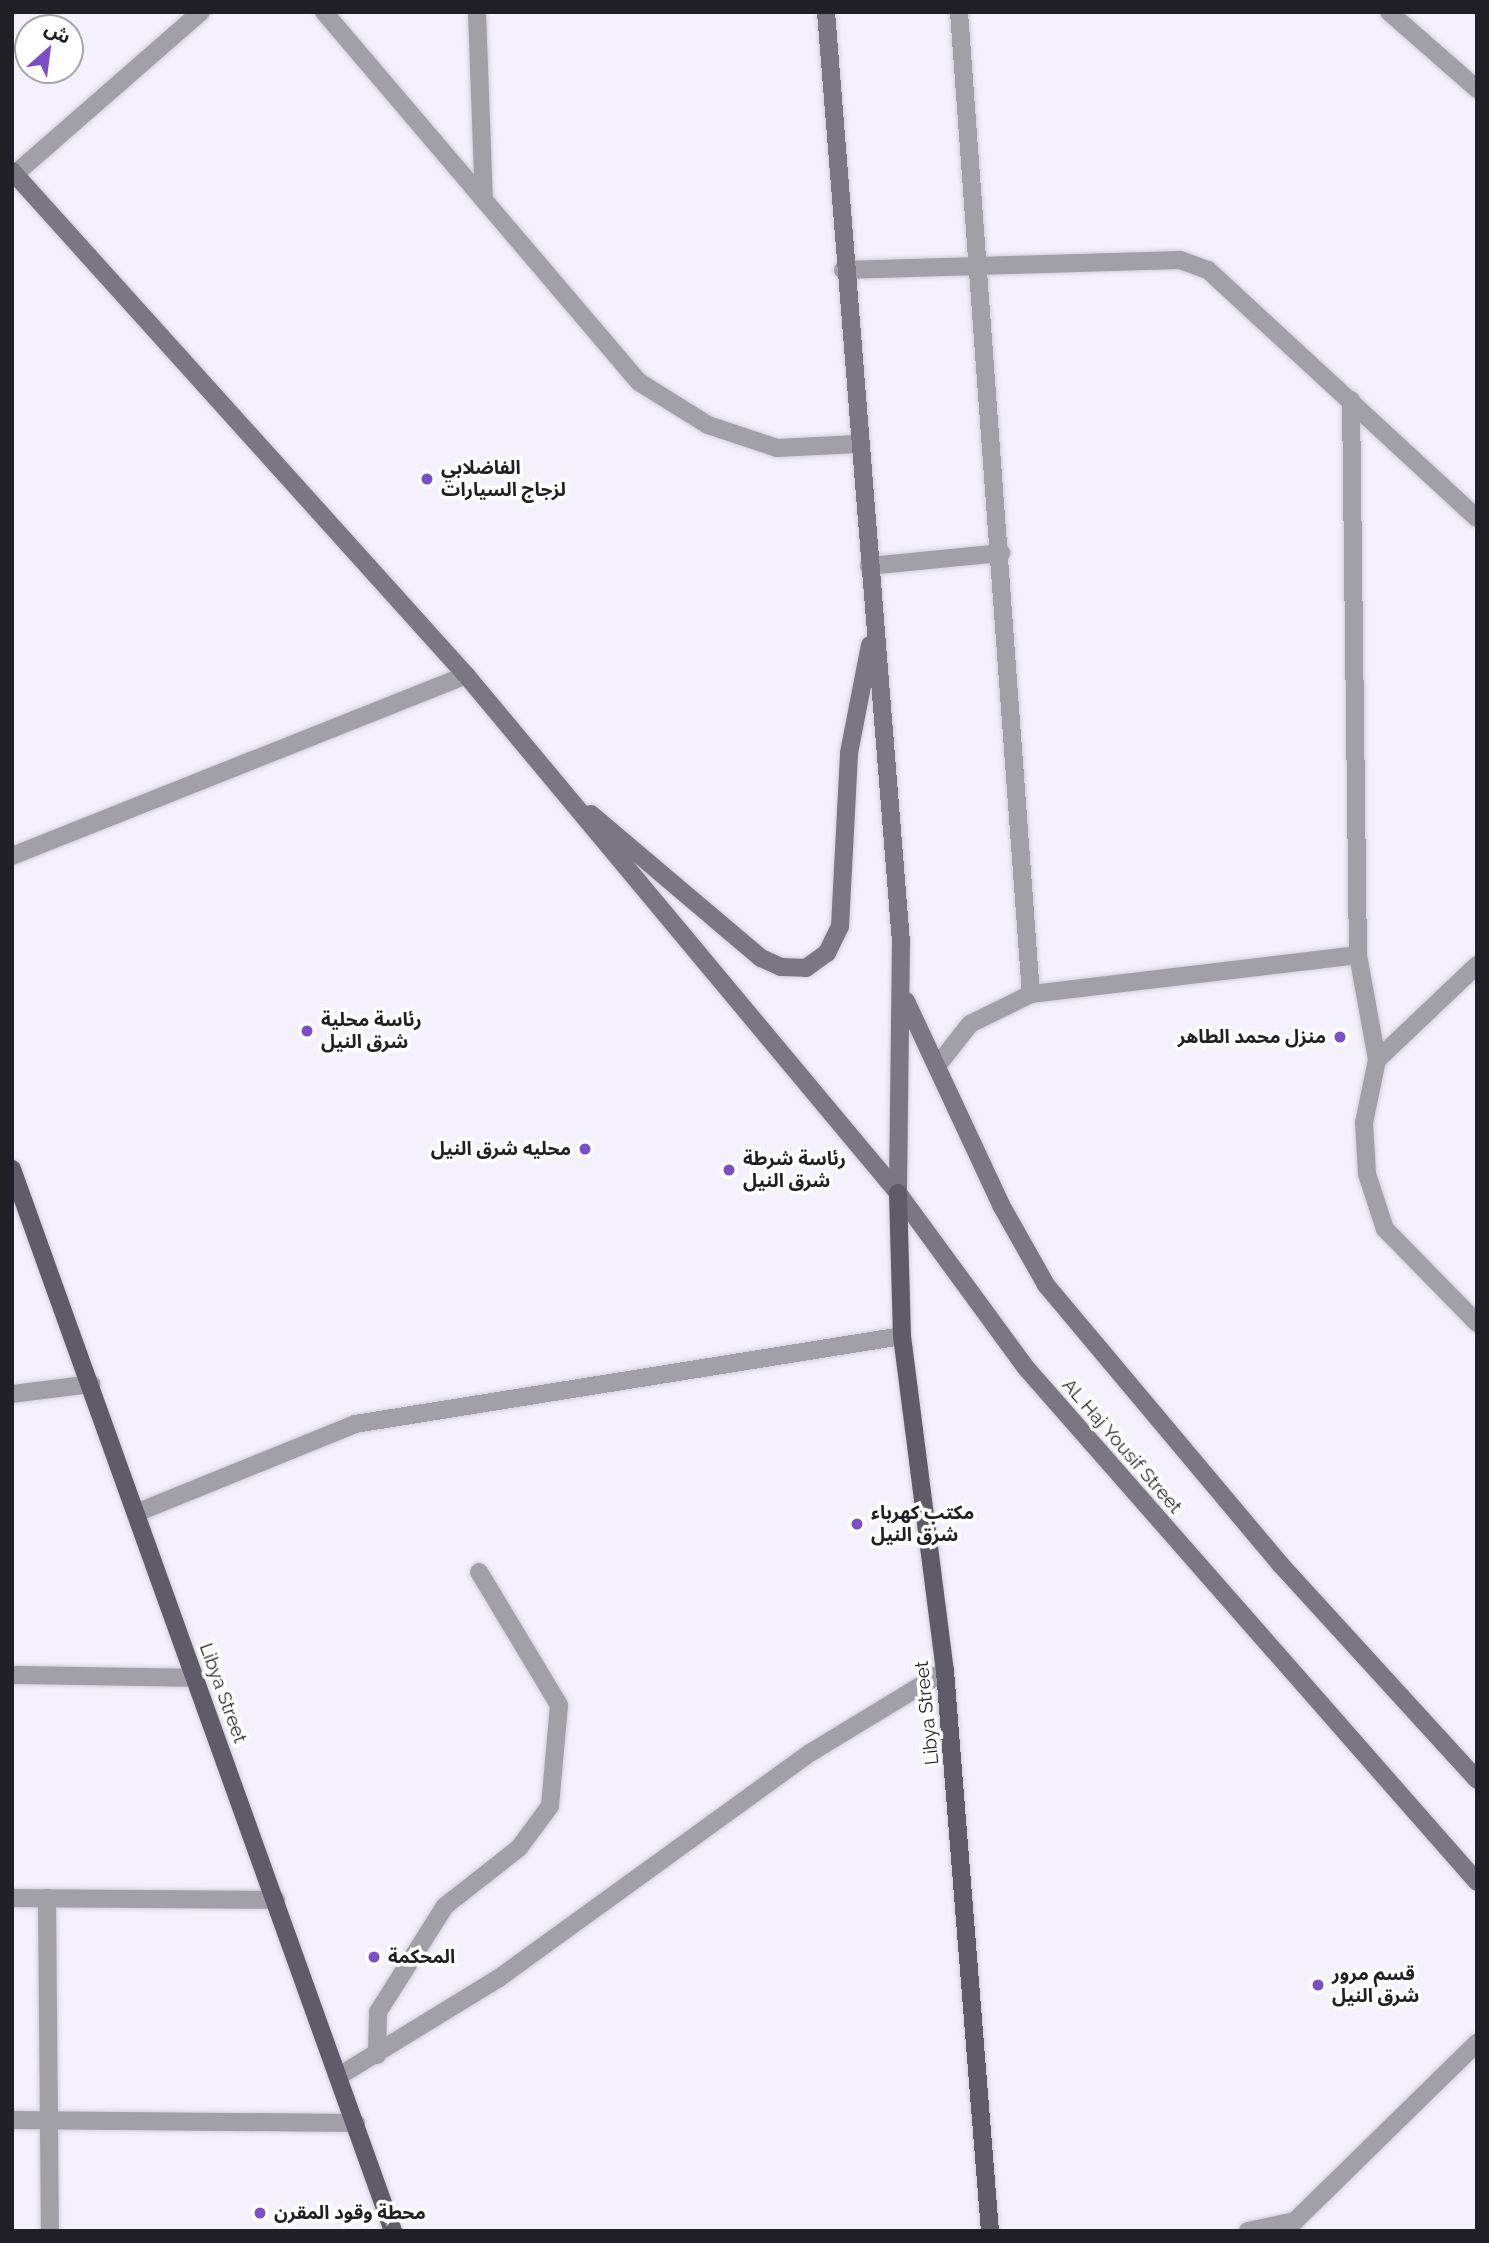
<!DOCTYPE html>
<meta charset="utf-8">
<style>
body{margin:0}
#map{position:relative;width:1489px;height:2243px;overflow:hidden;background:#f4f1fd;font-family:Raleway,"Noto Sans Arabic",sans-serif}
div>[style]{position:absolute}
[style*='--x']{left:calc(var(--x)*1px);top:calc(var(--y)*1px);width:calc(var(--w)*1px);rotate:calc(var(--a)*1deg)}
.roads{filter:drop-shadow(0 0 2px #d2cfdb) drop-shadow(0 0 2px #d2cfdb)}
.lane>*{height:18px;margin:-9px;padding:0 9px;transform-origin:9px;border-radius:9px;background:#a19fa8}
.street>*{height:18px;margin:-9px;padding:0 9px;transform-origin:9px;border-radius:9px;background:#a19fa8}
.secondary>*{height:18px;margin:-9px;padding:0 9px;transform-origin:9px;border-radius:9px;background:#7a7783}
.primary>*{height:18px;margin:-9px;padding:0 9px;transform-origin:9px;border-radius:9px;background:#5f5b69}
.dots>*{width:19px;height:19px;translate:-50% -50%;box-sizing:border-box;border:4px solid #fff;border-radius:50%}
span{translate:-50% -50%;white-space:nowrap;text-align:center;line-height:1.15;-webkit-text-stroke:7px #fff;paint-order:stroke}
.poi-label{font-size:19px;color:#211f26;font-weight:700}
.left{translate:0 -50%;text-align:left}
.right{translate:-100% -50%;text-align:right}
.street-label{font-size:19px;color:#211f26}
.frame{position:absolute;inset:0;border:14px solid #211f26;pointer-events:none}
.north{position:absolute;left:14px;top:14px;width:70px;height:70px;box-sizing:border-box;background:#fff;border:2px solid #a6a5a8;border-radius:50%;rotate:28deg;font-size:19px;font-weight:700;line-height:28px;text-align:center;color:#211f26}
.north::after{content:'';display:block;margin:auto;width:24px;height:32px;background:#7b4ec7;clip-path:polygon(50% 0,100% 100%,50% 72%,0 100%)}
</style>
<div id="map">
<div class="roads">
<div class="lane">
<div style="--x:324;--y:12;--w:486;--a:49.6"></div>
<div style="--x:639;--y:382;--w:81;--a:31.9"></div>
<div style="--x:708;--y:425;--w:73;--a:18.4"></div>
<div style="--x:777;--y:448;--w:80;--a:-2.9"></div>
<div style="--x:477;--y:12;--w:188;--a:87.9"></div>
<div style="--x:15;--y:174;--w:247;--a:-41.1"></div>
<div style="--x:377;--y:2055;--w:43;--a:-88.7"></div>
<div style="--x:378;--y:2012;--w:125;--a:-57.7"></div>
<div style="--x:445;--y:1906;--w:94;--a:-38.1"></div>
<div style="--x:519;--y:1848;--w:52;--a:-53.6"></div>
<div style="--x:550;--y:1806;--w:101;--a:-84.9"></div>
<div style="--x:559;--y:1705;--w:155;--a:-121"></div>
</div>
<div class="street">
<div style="--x:959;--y:12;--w:985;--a:85.81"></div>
<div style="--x:1389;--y:12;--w:117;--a:41.2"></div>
<div style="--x:843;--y:270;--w:337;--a:-1.7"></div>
<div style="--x:1180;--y:260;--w:30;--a:20"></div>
<div style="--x:1208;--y:270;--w:366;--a:42.7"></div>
<div style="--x:1351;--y:400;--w:555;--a:89.28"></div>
<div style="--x:1358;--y:955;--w:107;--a:79.7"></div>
<div style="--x:1377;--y:1060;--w:64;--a:101.7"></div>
<div style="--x:1364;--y:1123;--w:51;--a:86.6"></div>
<div style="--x:1367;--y:1174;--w:58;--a:71.9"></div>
<div style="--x:1385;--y:1229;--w:132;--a:45.6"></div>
<div style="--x:869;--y:566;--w:133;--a:-5.6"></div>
<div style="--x:12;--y:856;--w:489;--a:-21.7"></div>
<div style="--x:1377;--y:1060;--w:138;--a:-43.5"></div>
<div style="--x:937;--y:1066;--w:53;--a:-51.8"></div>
<div style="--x:970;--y:1024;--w:68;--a:-26.2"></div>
<div style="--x:1031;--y:994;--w:329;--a:-6.8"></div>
<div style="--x:12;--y:1394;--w:80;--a:-7.2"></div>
<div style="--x:136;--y:1513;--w:236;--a:-22.1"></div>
<div style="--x:355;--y:1424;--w:554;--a:-9.14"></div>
<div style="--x:12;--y:1675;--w:183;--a:0.9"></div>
<div style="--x:12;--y:1898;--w:264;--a:0.4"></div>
<div style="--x:47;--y:1898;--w:333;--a:89.5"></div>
<div style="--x:339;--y:2076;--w:188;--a:-31.5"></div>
<div style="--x:499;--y:1978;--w:384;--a:-35.9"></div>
<div style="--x:810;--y:1753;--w:158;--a:-31.3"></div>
<div style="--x:12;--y:2120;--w:344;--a:0.5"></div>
<div style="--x:1248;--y:2231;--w:48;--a:-12"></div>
<div style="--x:1295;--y:2221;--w:255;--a:-44.4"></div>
</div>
<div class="secondary">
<div style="--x:826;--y:12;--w:933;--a:85.39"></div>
<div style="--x:901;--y:942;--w:251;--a:90.7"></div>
<div style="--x:12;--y:171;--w:678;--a:47.99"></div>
<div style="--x:466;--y:675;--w:674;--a:50.17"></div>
<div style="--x:898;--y:1193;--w:218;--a:53.8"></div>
<div style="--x:1027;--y:1369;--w:682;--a:48.74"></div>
<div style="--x:591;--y:814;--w:223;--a:40.3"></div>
<div style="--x:761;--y:958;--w:22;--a:24"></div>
<div style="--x:781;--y:967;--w:25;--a:2"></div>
<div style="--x:806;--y:968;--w:26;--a:-36"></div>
<div style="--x:827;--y:953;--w:30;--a:-64"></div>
<div style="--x:840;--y:926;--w:173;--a:-87"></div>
<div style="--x:849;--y:753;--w:110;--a:-79"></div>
<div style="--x:906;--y:1001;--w:225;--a:65"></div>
<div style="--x:1001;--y:1205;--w:92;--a:60.6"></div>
<div style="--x:1046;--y:1285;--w:366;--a:50"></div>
<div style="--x:1281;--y:1565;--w:291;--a:47.6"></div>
</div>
<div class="primary">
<div style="--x:12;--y:1169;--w:1128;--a:70.26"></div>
<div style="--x:898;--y:1193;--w:143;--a:88.4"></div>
<div style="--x:902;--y:1336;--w:338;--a:82.7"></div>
<div style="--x:945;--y:1671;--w:562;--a:85.41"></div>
</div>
</div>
<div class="dots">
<div style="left:427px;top:479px;background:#7b4ec7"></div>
<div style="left:307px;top:1031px;background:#7b4ec7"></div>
<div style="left:1340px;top:1037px;background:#7b4ec7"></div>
<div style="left:585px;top:1149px;background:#7b4ec7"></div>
<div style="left:729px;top:1170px;background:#7b4ec7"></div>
<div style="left:857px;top:1524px;background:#7b4ec7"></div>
<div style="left:374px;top:1957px;background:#7b4ec7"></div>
<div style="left:1318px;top:1985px;background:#7b4ec7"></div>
<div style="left:260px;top:2213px;background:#7b4ec7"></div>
</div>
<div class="poi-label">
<span class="left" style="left:441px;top:479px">الفاضلابي<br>لزجاج السيارات</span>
<span class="left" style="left:321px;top:1031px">رئاسة محلية<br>شرق النيل</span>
<span class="right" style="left:1326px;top:1037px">منزل محمد الطاهر</span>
<span class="right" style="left:571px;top:1149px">محليه شرق النيل</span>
<span class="left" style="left:743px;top:1170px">رئاسة شرطة<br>شرق النيل</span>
<span class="left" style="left:871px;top:1524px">مكتب كهرباء<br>شرق النيل</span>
<span class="left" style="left:388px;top:1957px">المحكمة</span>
<span class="left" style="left:1332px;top:1985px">قسم مرور<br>شرق النيل</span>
<span class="left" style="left:274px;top:2213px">محطة وقود المقرن</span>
</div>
<div class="street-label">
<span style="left:1122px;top:1446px;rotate:49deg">AL Haj Yousif Street</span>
<span style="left:223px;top:1693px;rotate:70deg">Libya Street</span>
<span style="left:927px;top:1713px;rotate:-96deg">Libya Street</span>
</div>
<div class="frame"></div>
<div class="north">ش</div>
</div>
